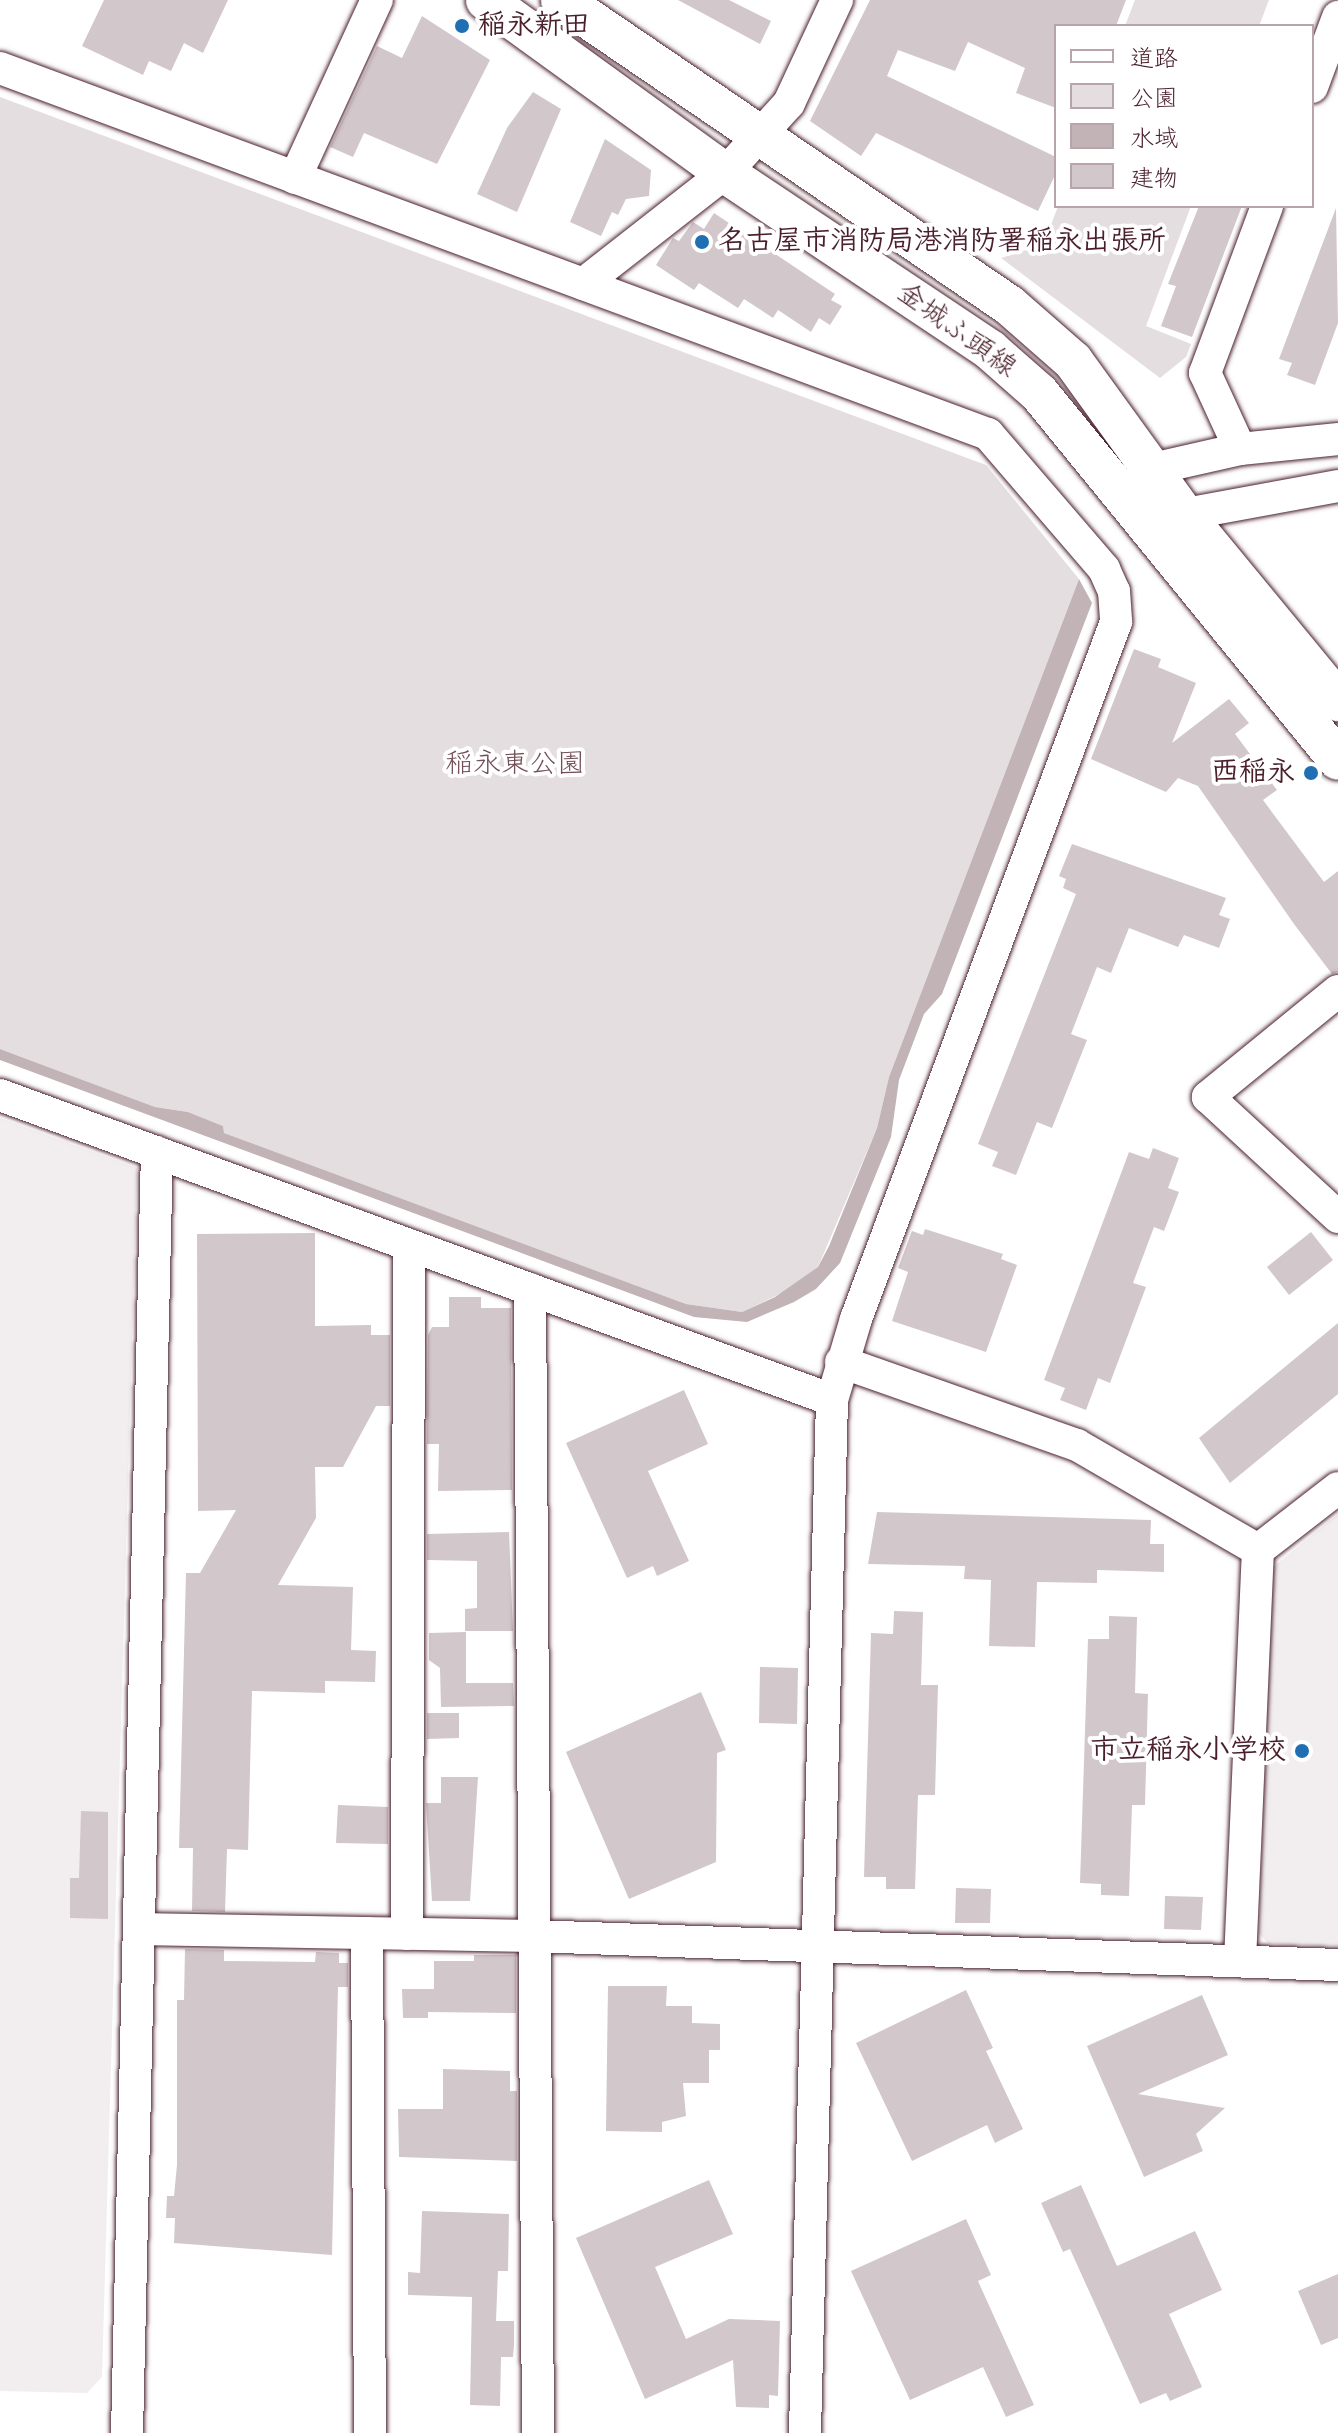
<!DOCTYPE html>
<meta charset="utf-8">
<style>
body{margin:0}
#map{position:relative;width:1338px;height:2433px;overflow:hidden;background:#fff;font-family:Mynerve,"Klee One",sans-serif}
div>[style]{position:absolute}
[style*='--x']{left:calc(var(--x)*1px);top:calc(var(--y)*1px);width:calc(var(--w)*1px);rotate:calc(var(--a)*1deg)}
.built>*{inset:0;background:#f2eeef}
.green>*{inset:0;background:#e5dee0}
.water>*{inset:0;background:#c1b3b6}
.building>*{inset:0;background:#d2c7cb}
.roads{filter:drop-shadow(0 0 2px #4a1f2b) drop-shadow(0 0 2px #4a1f2b)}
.minor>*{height:32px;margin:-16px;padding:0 16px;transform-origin:16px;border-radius:16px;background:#fff}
.major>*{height:40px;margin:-20px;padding:0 20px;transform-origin:20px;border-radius:20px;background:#fff}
.dots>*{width:22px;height:22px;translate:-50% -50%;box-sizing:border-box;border:4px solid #fff;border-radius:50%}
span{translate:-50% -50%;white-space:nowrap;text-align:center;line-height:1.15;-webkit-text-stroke:8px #fff;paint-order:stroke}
.poi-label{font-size:28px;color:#4a1f2b;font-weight:700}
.left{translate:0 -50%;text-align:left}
.right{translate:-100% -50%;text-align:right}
.street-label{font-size:28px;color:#4a1f2b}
.park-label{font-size:28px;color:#714f58}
.legend{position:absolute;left:1054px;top:24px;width:260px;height:184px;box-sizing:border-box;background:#fff;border:2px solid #b7a5aa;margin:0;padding:10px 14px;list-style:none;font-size:24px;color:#4a1f2b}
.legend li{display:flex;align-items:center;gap:16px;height:40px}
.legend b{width:40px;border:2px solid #b7a5aa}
</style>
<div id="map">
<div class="built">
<div style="clip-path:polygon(0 1118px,137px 1168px,102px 2377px,87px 2393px,0 2391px)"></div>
<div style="clip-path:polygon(1338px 1514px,1338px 1946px,1269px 1944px,1259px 1934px,1272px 1568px)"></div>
</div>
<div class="green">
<div style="clip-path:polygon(1135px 0,1269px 0,1259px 26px,1125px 26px)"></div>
<div style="clip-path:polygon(0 97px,986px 465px,1079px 579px,889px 1077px,877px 1128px,818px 1267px,790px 1289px,742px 1312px,686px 1304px,224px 1133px,223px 1126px,188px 1112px,155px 1107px,0 1049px)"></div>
<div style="clip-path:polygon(1058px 206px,1191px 206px,1146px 326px,1191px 344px,1186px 357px,1160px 378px,1001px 258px,1044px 244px)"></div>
</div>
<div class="water">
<div style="clip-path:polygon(1079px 579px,1092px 603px,942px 994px,924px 1014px,899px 1080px,891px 1137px,840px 1263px,816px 1289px,794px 1302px,747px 1322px,694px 1317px,0 1060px,0 1049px,155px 1107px,188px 1112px,223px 1126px,224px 1133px,686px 1304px,742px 1312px,775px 1297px,818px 1267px,829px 1246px,877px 1128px,889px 1077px)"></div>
</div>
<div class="building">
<div style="clip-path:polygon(104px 0,228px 0,203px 53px,184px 43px,171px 71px,149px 61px,143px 75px,82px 46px)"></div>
<div style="clip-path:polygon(678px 0,729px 0,771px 21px,760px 44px)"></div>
<div style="clip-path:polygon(870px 0,1126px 0,1116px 26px,1056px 26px,1056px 108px,1016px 93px,1025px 68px,968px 42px,955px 71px,898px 50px,887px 76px,1056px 157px,1056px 173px,1038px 211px,876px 133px,861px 156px,810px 121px)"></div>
<div style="clip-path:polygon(422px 16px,490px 60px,437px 164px,364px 133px,353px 157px,330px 147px,377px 46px,402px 58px)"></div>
<div style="clip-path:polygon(533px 92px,561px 109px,517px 212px,477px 194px,507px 128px)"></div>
<div style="clip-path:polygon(605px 139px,651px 170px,649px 196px,626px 199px,618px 215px,612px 212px,601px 236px,570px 222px)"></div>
<div style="clip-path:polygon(1199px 206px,1242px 206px,1192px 337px,1161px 326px,1176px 286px,1168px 284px)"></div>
<div style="clip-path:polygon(1336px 208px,1338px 323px,1315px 385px,1287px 375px,1292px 363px,1279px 359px)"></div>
<div style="clip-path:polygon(714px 213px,835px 294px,831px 300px,842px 306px,830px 325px,819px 318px,811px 332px,778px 310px,773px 318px,744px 299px,738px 308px,699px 283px,694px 290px,656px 265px,673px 238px,679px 241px,693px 222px,704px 229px)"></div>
<div style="clip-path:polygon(1134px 649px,1161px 659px,1158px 667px,1196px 683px,1172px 743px,1229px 699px,1249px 723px,1235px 734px,1277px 790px,1263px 800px,1324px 882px,1338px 871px,1338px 972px,1332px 974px,1294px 924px,1198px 786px,1178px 778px,1166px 792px,1091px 759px)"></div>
<div style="clip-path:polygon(1072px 844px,1226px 898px,1219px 915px,1230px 919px,1219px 948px,1184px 935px,1178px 947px,1129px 928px,1111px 973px,1097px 967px,1071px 1034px,1087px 1040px,1052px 1128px,1037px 1122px,1016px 1175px,992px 1166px,998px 1152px,978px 1144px,1076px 894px,1063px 888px,1066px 879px,1059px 876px)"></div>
<div style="clip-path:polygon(1153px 1148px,1179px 1158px,1168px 1188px,1179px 1192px,1164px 1231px,1154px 1227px,1133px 1283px,1146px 1287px,1110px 1383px,1098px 1378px,1086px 1410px,1060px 1400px,1065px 1388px,1044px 1380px,1129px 1152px,1149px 1159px)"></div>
<div style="clip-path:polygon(925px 1229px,1003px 1254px,1001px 1259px,1017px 1265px,986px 1352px,892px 1321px,908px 1272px,898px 1268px,912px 1231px,923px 1235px)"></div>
<div style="clip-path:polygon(1311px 1232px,1333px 1260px,1289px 1295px,1267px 1267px)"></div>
<div style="clip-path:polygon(315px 1233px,315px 1326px,371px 1325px,371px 1335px,390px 1335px,390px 1406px,376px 1406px,343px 1467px,315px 1467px,316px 1518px,278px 1585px,353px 1587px,351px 1650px,376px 1651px,375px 1682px,325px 1681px,325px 1693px,252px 1691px,248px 1850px,227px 1849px,225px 1912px,192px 1911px,193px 1848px,179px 1848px,186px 1573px,200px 1573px,236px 1510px,198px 1511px,197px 1234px)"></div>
<div style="clip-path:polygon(449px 1297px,481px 1297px,481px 1308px,511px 1308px,512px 1490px,438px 1491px,439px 1444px,427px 1444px,428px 1335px,432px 1327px,449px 1327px)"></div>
<div style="clip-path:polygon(1338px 1323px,1338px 1394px,1230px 1483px,1199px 1438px)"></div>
<div style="clip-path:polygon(684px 1390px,708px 1444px,648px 1471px,689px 1561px,657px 1576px,653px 1566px,627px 1578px,566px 1443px)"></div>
<div style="clip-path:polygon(877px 1512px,1151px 1520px,1150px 1544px,1164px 1544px,1164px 1572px,1097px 1570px,1097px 1583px,1037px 1582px,1035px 1647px,989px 1646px,991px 1580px,964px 1579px,965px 1566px,868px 1564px)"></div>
<div style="clip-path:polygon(509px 1532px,513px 1631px,465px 1631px,465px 1609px,477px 1608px,477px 1561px,427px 1560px,427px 1534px)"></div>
<div style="clip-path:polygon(894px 1611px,923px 1612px,921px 1685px,938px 1685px,935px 1795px,918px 1795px,915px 1889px,886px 1889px,886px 1877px,864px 1877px,871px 1633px,893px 1634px)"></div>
<div style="clip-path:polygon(1109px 1616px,1137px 1617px,1135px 1693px,1148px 1694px,1145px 1805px,1132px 1805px,1129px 1896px,1101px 1895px,1101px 1884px,1080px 1883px,1088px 1639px,1109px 1639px)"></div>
<div style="clip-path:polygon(466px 1632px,466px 1683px,513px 1683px,514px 1706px,441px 1707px,440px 1668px,429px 1660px,429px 1633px)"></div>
<div style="clip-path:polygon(760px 1667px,798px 1668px,797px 1724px,759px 1723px)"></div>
<div style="clip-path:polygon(701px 1692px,726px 1750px,717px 1753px,716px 1862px,629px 1899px,566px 1752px)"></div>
<div style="clip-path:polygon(427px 1713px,459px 1713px,459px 1738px,427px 1739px)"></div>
<div style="clip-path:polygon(441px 1777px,478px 1777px,470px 1901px,432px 1901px,426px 1803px,441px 1803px)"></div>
<div style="clip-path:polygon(338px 1805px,388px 1807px,388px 1844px,336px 1843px)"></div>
<div style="clip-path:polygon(81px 1811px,108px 1812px,108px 1919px,70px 1918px,70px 1878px,79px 1878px)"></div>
<div style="clip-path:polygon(956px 1888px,991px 1889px,990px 1923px,955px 1923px)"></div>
<div style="clip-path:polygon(1165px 1896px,1203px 1897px,1201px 1930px,1164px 1929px)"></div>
<div style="clip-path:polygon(185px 1949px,224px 1950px,224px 1961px,315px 1962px,316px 1952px,339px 1953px,339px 1963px,348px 1963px,348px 1987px,338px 1987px,332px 2255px,174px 2243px,175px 2218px,166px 2218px,167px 2196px,174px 2196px,177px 2165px,177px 2000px,184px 2000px)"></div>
<div style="clip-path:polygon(474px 1955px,516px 1955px,516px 2013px,428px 2012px,428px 2018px,403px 2018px,402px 1989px,434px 1989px,434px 1961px,474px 1961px)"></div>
<div style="clip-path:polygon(608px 1986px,667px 1986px,666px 2006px,692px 2006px,692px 2023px,720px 2024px,720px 2050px,709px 2050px,709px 2083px,683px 2083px,686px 2116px,662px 2122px,662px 2132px,606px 2131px)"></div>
<div style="clip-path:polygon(966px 1990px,993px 2048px,986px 2051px,1023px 2129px,995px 2143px,987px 2125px,912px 2161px,856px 2043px)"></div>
<div style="clip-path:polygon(1202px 1995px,1228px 2055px,1138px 2094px,1225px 2108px,1196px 2134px,1203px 2151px,1144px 2177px,1087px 2046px)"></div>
<div style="clip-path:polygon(443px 2069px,510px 2071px,510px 2091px,517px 2091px,517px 2161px,399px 2157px,398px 2109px,443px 2109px)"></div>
<div style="clip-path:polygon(709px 2180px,733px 2234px,655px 2267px,686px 2339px,729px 2319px,780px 2321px,778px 2396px,769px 2395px,769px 2408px,736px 2407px,733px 2360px,645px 2399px,576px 2238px)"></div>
<div style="clip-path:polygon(1081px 2185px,1117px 2266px,1195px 2231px,1222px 2290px,1169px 2314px,1202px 2387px,1170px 2401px,1166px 2393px,1140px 2404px,1070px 2249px,1063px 2252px,1041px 2203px)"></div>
<div style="clip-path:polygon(422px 2211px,509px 2214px,508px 2271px,498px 2271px,496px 2321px,514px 2321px,514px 2344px,513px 2357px,501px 2357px,500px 2406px,470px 2405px,472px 2297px,408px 2295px,408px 2272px,420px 2273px)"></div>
<div style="clip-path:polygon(966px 2219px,991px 2275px,978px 2281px,1034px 2405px,1006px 2417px,983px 2367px,910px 2400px,851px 2271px)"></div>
<div style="clip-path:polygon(1338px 2274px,1338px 2338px,1321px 2345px,1298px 2291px)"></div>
</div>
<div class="roads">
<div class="minor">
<div style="--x:0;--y:68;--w:1054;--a:20.33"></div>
<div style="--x:988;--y:434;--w:178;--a:49.3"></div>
<div style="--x:1104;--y:569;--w:24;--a:66"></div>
<div style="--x:1114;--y:591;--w:31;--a:86"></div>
<div style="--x:1116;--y:622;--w:744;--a:110.46"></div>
<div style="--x:856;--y:1319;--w:84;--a:106.5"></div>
<div style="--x:832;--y:1400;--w:1033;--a:91.5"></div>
<div style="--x:1312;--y:87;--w:75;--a:-69.6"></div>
<div style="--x:295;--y:178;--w:196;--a:-65.3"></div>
<div style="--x:583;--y:284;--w:180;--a:-38"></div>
<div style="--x:725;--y:173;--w:52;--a:-47.4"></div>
<div style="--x:760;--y:135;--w:43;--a:-47.8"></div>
<div style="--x:789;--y:103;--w:114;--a:-65"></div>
<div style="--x:1240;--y:449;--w:84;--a:-114.7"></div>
<div style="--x:1205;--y:373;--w:178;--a:-69.6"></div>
<div style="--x:1148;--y:491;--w:22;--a:-80"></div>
<div style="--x:1152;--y:469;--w:90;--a:-12.8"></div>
<div style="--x:1240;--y:449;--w:99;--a:-5.8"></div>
<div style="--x:1164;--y:518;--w:177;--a:-10.4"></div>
<div style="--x:1338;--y:991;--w:168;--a:140.8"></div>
<div style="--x:1208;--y:1097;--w:177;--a:42.7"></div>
<div style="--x:0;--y:1095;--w:886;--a:20.13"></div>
<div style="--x:530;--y:1289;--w:1144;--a:89.6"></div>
<div style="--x:841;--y:1362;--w:250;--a:19.4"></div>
<div style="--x:1077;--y:1445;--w:209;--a:30.1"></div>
<div style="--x:139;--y:1929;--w:393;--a:1"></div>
<div style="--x:532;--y:1936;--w:807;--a:2.06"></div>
<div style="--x:367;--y:1933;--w:500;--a:89.66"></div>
<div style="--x:407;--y:1934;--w:689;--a:-89.83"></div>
<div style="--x:1240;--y:1961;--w:411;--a:-87.5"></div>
<div style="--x:1258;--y:1550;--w:101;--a:-37.8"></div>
<div style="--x:127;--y:2433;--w:1281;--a:-88.66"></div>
</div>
<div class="major">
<div style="--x:486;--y:0;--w:295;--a:35.9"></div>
<div style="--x:725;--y:173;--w:319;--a:33.7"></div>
<div style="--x:990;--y:350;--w:65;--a:41.3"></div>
<div style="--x:1039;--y:393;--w:473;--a:50.8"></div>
<div style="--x:561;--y:0;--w:542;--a:34.25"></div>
<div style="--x:1009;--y:305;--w:85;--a:41.2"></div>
<div style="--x:1073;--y:361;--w:188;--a:54.1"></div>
<div style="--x:1183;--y:513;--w:244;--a:50.5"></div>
</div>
</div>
<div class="dots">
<div style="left:462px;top:26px;background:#1f6fb2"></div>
<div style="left:702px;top:242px;background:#1f6fb2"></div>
<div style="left:1311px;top:773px;background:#1f6fb2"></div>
<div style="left:1302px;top:1751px;background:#1f6fb2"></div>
</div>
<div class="poi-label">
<span class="left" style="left:478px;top:26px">稲永新田</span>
<span class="left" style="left:718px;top:242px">名古屋市消防局港消防署稲永出張所</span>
<span class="right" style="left:1295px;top:773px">西稲永</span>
<span class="right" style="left:1286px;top:1751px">市立稲永小学校</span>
</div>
<div class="street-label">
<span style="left:956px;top:331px;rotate:36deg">金城ふ頭線</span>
</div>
<div class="park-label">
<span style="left:515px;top:765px">稲永東公園</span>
</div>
<ul class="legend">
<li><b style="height:10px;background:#fff"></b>道路</li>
<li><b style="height:22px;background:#e5dee0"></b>公園</li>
<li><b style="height:22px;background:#c1b3b6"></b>水域</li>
<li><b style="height:22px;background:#d2c7cb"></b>建物</li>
</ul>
</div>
